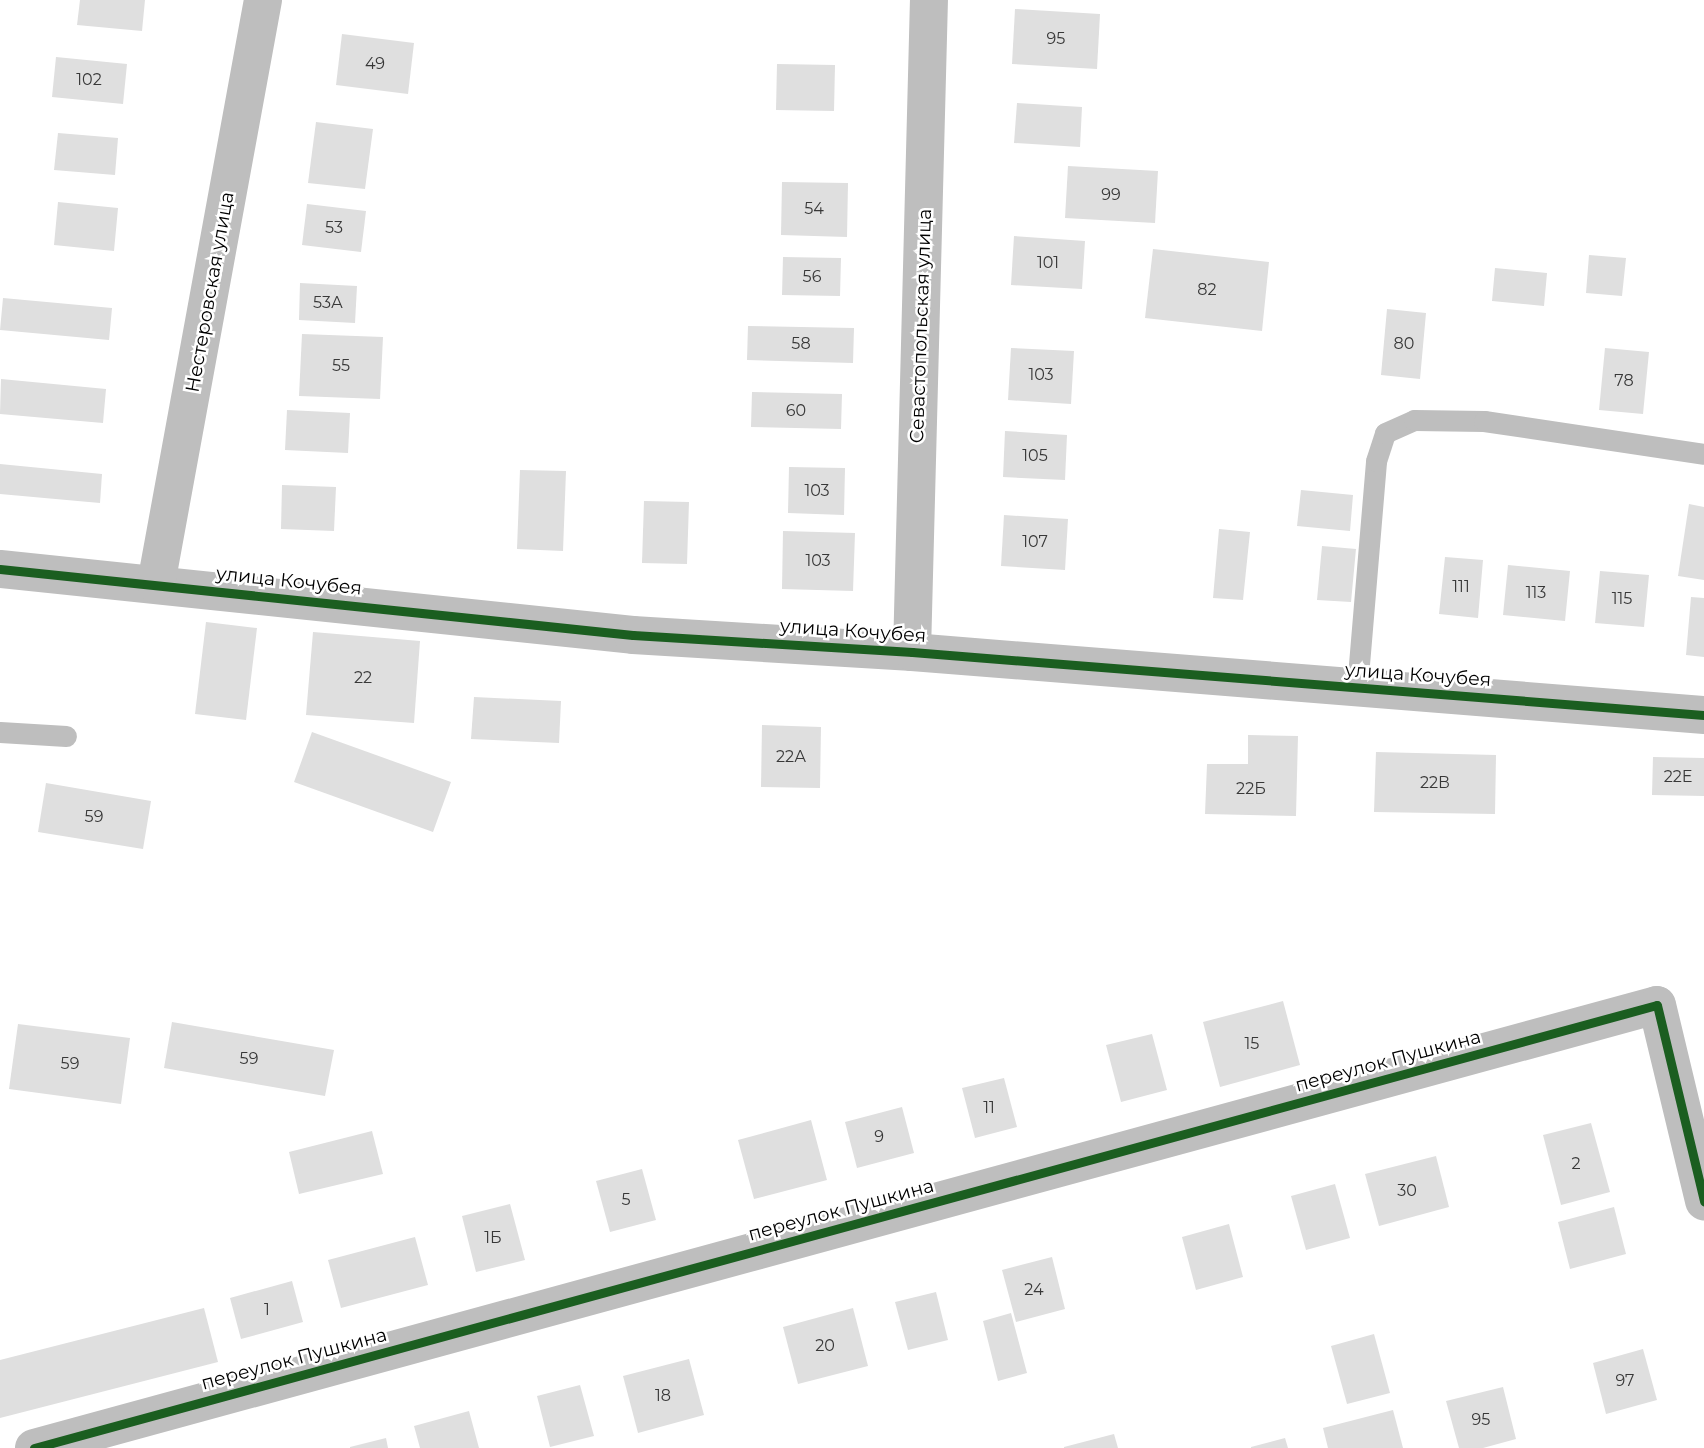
<!DOCTYPE html>
<meta charset="utf-8">
<style>
body{margin:0}
#map{position:relative;width:1704px;height:1448px;overflow:hidden;background:#fff;font-family:Montserrat,sans-serif}
div>[style]{position:absolute}
[style*='--x']{left:calc(var(--x)*1px);top:calc(var(--y)*1px);width:calc(var(--w)*1px);rotate:calc(var(--a)*1deg)}
.building>*{inset:0;background:#dfdfdf}
.service>*{height:21px;margin:-10.5px;padding:0 10.5px;transform-origin:10.5px;border-radius:10.5px;background:#bebebe}
.minor>*{height:38px;margin:-19px;padding:0 19px;transform-origin:19px;border-radius:19px;background:#bebebe}
.cycleway>*{height:9px;margin:-4.5px;padding:0 4.5px;transform-origin:4.5px;border-radius:4.5px;background:#1b5e20}
span{translate:-50% -50%;white-space:nowrap;text-align:center;line-height:1.15;-webkit-text-stroke:5px #fff;paint-order:stroke}
.number-label{font-size:16px;color:#383838}
.number-label span{-webkit-text-stroke-width:0}
.street-label{font-size:19px;color:#000}
</style>
<div id="map">
<div class="building">
<div style="clip-path:polygon(80px 0,145px 0,142px 31px,77px 25px)"></div>
<div style="clip-path:polygon(1015px 9px,1100px 14px,1097px 69px,1012px 64px)"></div>
<div style="clip-path:polygon(342px 34px,414px 43px,408px 94px,336px 85px)"></div>
<div style="clip-path:polygon(56px 57px,127px 64px,123px 104px,52px 97px)"></div>
<div style="clip-path:polygon(777px 64px,835px 65px,834px 111px,776px 110px)"></div>
<div style="clip-path:polygon(1017px 103px,1082px 107px,1080px 147px,1014px 143px)"></div>
<div style="clip-path:polygon(316px 122px,373px 129px,365px 189px,308px 183px)"></div>
<div style="clip-path:polygon(58px 133px,118px 138px,115px 175px,54px 170px)"></div>
<div style="clip-path:polygon(1068px 166px,1158px 171px,1155px 223px,1065px 218px)"></div>
<div style="clip-path:polygon(782px 182px,848px 183px,847px 237px,781px 235px)"></div>
<div style="clip-path:polygon(58px 202px,118px 208px,114px 251px,54px 245px)"></div>
<div style="clip-path:polygon(307px 204px,366px 211px,361px 252px,302px 245px)"></div>
<div style="clip-path:polygon(1014px 236px,1085px 241px,1082px 289px,1011px 285px)"></div>
<div style="clip-path:polygon(1153px 249px,1269px 262px,1262px 331px,1145px 318px)"></div>
<div style="clip-path:polygon(1589px 255px,1626px 258px,1622px 296px,1586px 293px)"></div>
<div style="clip-path:polygon(783px 257px,841px 258px,840px 296px,782px 295px)"></div>
<div style="clip-path:polygon(1495px 268px,1547px 273px,1544px 306px,1492px 301px)"></div>
<div style="clip-path:polygon(300px 283px,357px 286px,355px 323px,299px 320px)"></div>
<div style="clip-path:polygon(3px 298px,112px 308px,109px 340px,0 330px)"></div>
<div style="clip-path:polygon(1387px 309px,1426px 313px,1420px 379px,1381px 375px)"></div>
<div style="clip-path:polygon(748px 326px,854px 328px,853px 363px,747px 360px)"></div>
<div style="clip-path:polygon(302px 334px,383px 337px,380px 399px,299px 396px)"></div>
<div style="clip-path:polygon(1011px 348px,1074px 351px,1071px 404px,1008px 400px)"></div>
<div style="clip-path:polygon(1605px 348px,1649px 352px,1643px 414px,1599px 410px)"></div>
<div style="clip-path:polygon(1px 379px,106px 389px,103px 423px,0 414px)"></div>
<div style="clip-path:polygon(752px 392px,842px 394px,841px 429px,751px 427px)"></div>
<div style="clip-path:polygon(287px 410px,350px 413px,348px 453px,285px 450px)"></div>
<div style="clip-path:polygon(1005px 431px,1067px 435px,1065px 480px,1003px 477px)"></div>
<div style="clip-path:polygon(0 464px,102px 474px,100px 503px,0 494px)"></div>
<div style="clip-path:polygon(789px 467px,845px 468px,844px 515px,788px 513px)"></div>
<div style="clip-path:polygon(520px 470px,566px 471px,563px 551px,517px 549px)"></div>
<div style="clip-path:polygon(282px 485px,336px 487px,334px 531px,281px 529px)"></div>
<div style="clip-path:polygon(1301px 490px,1353px 495px,1350px 531px,1297px 526px)"></div>
<div style="clip-path:polygon(644px 501px,689px 502px,687px 564px,642px 563px)"></div>
<div style="clip-path:polygon(1689px 504px,1704px 507px,1704px 580px,1678px 576px)"></div>
<div style="clip-path:polygon(1004px 515px,1068px 519px,1065px 570px,1001px 566px)"></div>
<div style="clip-path:polygon(1219px 529px,1250px 532px,1243px 600px,1213px 598px)"></div>
<div style="clip-path:polygon(783px 531px,855px 533px,853px 591px,782px 589px)"></div>
<div style="clip-path:polygon(1322px 546px,1356px 549px,1351px 602px,1317px 600px)"></div>
<div style="clip-path:polygon(1445px 557px,1483px 560px,1478px 618px,1439px 614px)"></div>
<div style="clip-path:polygon(1508px 565px,1570px 571px,1565px 621px,1503px 615px)"></div>
<div style="clip-path:polygon(1600px 571px,1649px 575px,1644px 627px,1595px 623px)"></div>
<div style="clip-path:polygon(1691px 597px,1704px 598px,1704px 657px,1686px 655px)"></div>
<div style="clip-path:polygon(206px 622px,257px 628px,246px 720px,195px 714px)"></div>
<div style="clip-path:polygon(313px 632px,420px 641px,414px 723px,306px 715px)"></div>
<div style="clip-path:polygon(474px 697px,561px 701px,559px 743px,471px 739px)"></div>
<div style="clip-path:polygon(762px 725px,821px 727px,820px 788px,761px 787px)"></div>
<div style="clip-path:polygon(312px 732px,451px 782px,433px 832px,294px 782px)"></div>
<div style="clip-path:polygon(1248px 735px,1298px 736px,1296px 816px,1205px 814px,1207px 764px,1248px 764px)"></div>
<div style="clip-path:polygon(1376px 752px,1496px 755px,1495px 814px,1374px 812px)"></div>
<div style="clip-path:polygon(1653px 757px,1704px 758px,1704px 796px,1652px 795px)"></div>
<div style="clip-path:polygon(46px 783px,151px 801px,143px 849px,38px 832px)"></div>
<div style="clip-path:polygon(1283px 1001px,1300px 1065px,1220px 1087px,1203px 1022px)"></div>
<div style="clip-path:polygon(172px 1022px,334px 1050px,325px 1096px,164px 1068px)"></div>
<div style="clip-path:polygon(18px 1024px,130px 1038px,121px 1104px,9px 1089px)"></div>
<div style="clip-path:polygon(1152px 1034px,1167px 1090px,1121px 1102px,1106px 1045px)"></div>
<div style="clip-path:polygon(1004px 1078px,1017px 1127px,975px 1138px,962px 1088px)"></div>
<div style="clip-path:polygon(902px 1107px,914px 1153px,857px 1168px,845px 1122px)"></div>
<div style="clip-path:polygon(811px 1120px,827px 1180px,754px 1199px,738px 1140px)"></div>
<div style="clip-path:polygon(1591px 1123px,1610px 1192px,1561px 1205px,1543px 1135px)"></div>
<div style="clip-path:polygon(372px 1131px,383px 1174px,299px 1194px,289px 1152px)"></div>
<div style="clip-path:polygon(1436px 1156px,1449px 1207px,1379px 1226px,1365px 1174px)"></div>
<div style="clip-path:polygon(642px 1169px,656px 1220px,610px 1232px,596px 1181px)"></div>
<div style="clip-path:polygon(1335px 1184px,1350px 1238px,1306px 1250px,1291px 1196px)"></div>
<div style="clip-path:polygon(510px 1204px,525px 1260px,476px 1272px,462px 1216px)"></div>
<div style="clip-path:polygon(1614px 1207px,1626px 1254px,1570px 1269px,1558px 1222px)"></div>
<div style="clip-path:polygon(1229px 1224px,1243px 1277px,1196px 1290px,1182px 1237px)"></div>
<div style="clip-path:polygon(415px 1237px,428px 1285px,341px 1308px,328px 1260px)"></div>
<div style="clip-path:polygon(1052px 1257px,1065px 1309px,1016px 1322px,1002px 1270px)"></div>
<div style="clip-path:polygon(292px 1281px,303px 1322px,241px 1339px,230px 1298px)"></div>
<div style="clip-path:polygon(936px 1292px,948px 1340px,908px 1350px,895px 1302px)"></div>
<div style="clip-path:polygon(204px 1308px,218px 1362px,0 1418px,0 1360px)"></div>
<div style="clip-path:polygon(853px 1308px,868px 1366px,798px 1384px,783px 1327px)"></div>
<div style="clip-path:polygon(1011px 1313px,1027px 1373px,998px 1381px,983px 1321px)"></div>
<div style="clip-path:polygon(1374px 1334px,1390px 1393px,1347px 1404px,1331px 1346px)"></div>
<div style="clip-path:polygon(1643px 1349px,1657px 1400px,1606px 1414px,1593px 1363px)"></div>
<div style="clip-path:polygon(689px 1359px,704px 1415px,638px 1433px,623px 1376px)"></div>
<div style="clip-path:polygon(580px 1385px,594px 1436px,550px 1447px,537px 1396px)"></div>
<div style="clip-path:polygon(1503px 1387px,1516px 1439px,1483px 1448px,1459px 1448px,1446px 1401px)"></div>
<div style="clip-path:polygon(1393px 1410px,1403px 1448px,1328px 1448px,1323px 1428px)"></div>
<div style="clip-path:polygon(469px 1411px,479px 1448px,420px 1448px,414px 1426px)"></div>
<div style="clip-path:polygon(1114px 1434px,1118px 1448px,1064px 1448px,1064px 1447px)"></div>
<div style="clip-path:polygon(386px 1438px,388px 1448px,350px 1448px,350px 1447px)"></div>
<div style="clip-path:polygon(1285px 1438px,1288px 1448px,1251px 1448px,1251px 1447px)"></div>
</div>
<div class="service">
<div style="--x:1357;--y:688;--w:228;--a:-85.2"></div>
<div style="--x:1376;--y:461;--w:29;--a:-72"></div>
<div style="--x:1385;--y:433;--w:32;--a:-24"></div>
<div style="--x:1414;--y:420;--w:70;--a:0.8"></div>
<div style="--x:1484;--y:421;--w:222;--a:8.5"></div>
<div style="--x:0;--y:732;--w:66;--a:3.5"></div>
</div>
<div class="minor">
<div style="--x:0;--y:569;--w:636;--a:5.95"></div>
<div style="--x:633;--y:635;--w:280;--a:3.5"></div>
<div style="--x:912;--y:652;--w:795;--a:4.55"></div>
<div style="--x:156;--y:584;--w:594;--a:-79.62"></div>
<div style="--x:912;--y:652;--w:652;--a:-88.51"></div>
<div style="--x:34;--y:1448;--w:1682;--a:-15.27"></div>
<div style="--x:1657;--y:1005;--w:202;--a:76.5"></div>
</div>
<div class="cycleway">
<div style="--x:0;--y:569;--w:636;--a:5.95"></div>
<div style="--x:633;--y:635;--w:280;--a:3.5"></div>
<div style="--x:912;--y:652;--w:795;--a:4.55"></div>
<div style="--x:34;--y:1448;--w:1682;--a:-15.27"></div>
<div style="--x:1657;--y:1005;--w:202;--a:76.5"></div>
</div>
<div class="number-label">
<span style="left:1056px;top:39px">95</span>
<span style="left:375px;top:64px">49</span>
<span style="left:89px;top:80px">102</span>
<span style="left:1111px;top:195px">99</span>
<span style="left:814px;top:209px">54</span>
<span style="left:334px;top:228px">53</span>
<span style="left:1048px;top:263px">101</span>
<span style="left:812px;top:277px">56</span>
<span style="left:1207px;top:290px">82</span>
<span style="left:328px;top:303px">53А</span>
<span style="left:801px;top:344px">58</span>
<span style="left:1404px;top:344px">80</span>
<span style="left:341px;top:366px">55</span>
<span style="left:1041px;top:375px">103</span>
<span style="left:1624px;top:381px">78</span>
<span style="left:796px;top:411px">60</span>
<span style="left:1035px;top:456px">105</span>
<span style="left:817px;top:491px">103</span>
<span style="left:1035px;top:542px">107</span>
<span style="left:818px;top:561px">103</span>
<span style="left:1461px;top:587px">111</span>
<span style="left:1536px;top:593px">113</span>
<span style="left:1622px;top:599px">115</span>
<span style="left:363px;top:678px">22</span>
<span style="left:791px;top:757px">22А</span>
<span style="left:1678px;top:777px">22Е</span>
<span style="left:1435px;top:783px">22В</span>
<span style="left:1251px;top:789px">22Б</span>
<span style="left:94px;top:817px">59</span>
<span style="left:1252px;top:1044px">15</span>
<span style="left:249px;top:1059px">59</span>
<span style="left:70px;top:1064px">59</span>
<span style="left:989px;top:1108px">11</span>
<span style="left:879px;top:1137px">9</span>
<span style="left:1576px;top:1164px">2</span>
<span style="left:1407px;top:1191px">30</span>
<span style="left:626px;top:1200px">5</span>
<span style="left:493px;top:1238px">1Б</span>
<span style="left:1034px;top:1290px">24</span>
<span style="left:267px;top:1310px">1</span>
<span style="left:825px;top:1346px">20</span>
<span style="left:1625px;top:1381px">97</span>
<span style="left:663px;top:1396px">18</span>
<span style="left:1481px;top:1420px">95</span>
</div>
<div class="street-label">
<span style="left:210px;top:292px;rotate:-80deg">Нестеровская улица</span>
<span style="left:921px;top:326px;rotate:-88deg">Севастопольская улица</span>
<span style="left:289px;top:581px;rotate:6deg">улица Кочубея</span>
<span style="left:853px;top:631px;rotate:4deg">улица Кочубея</span>
<span style="left:1418px;top:675px;rotate:4deg">улица Кочубея</span>
<span style="left:1388px;top:1061px;rotate:-15deg">переулок Пушкина</span>
<span style="left:841px;top:1210px;rotate:-15deg">переулок Пушкина</span>
<span style="left:294px;top:1359px;rotate:-15deg">переулок Пушкина</span>
</div>
</div>
